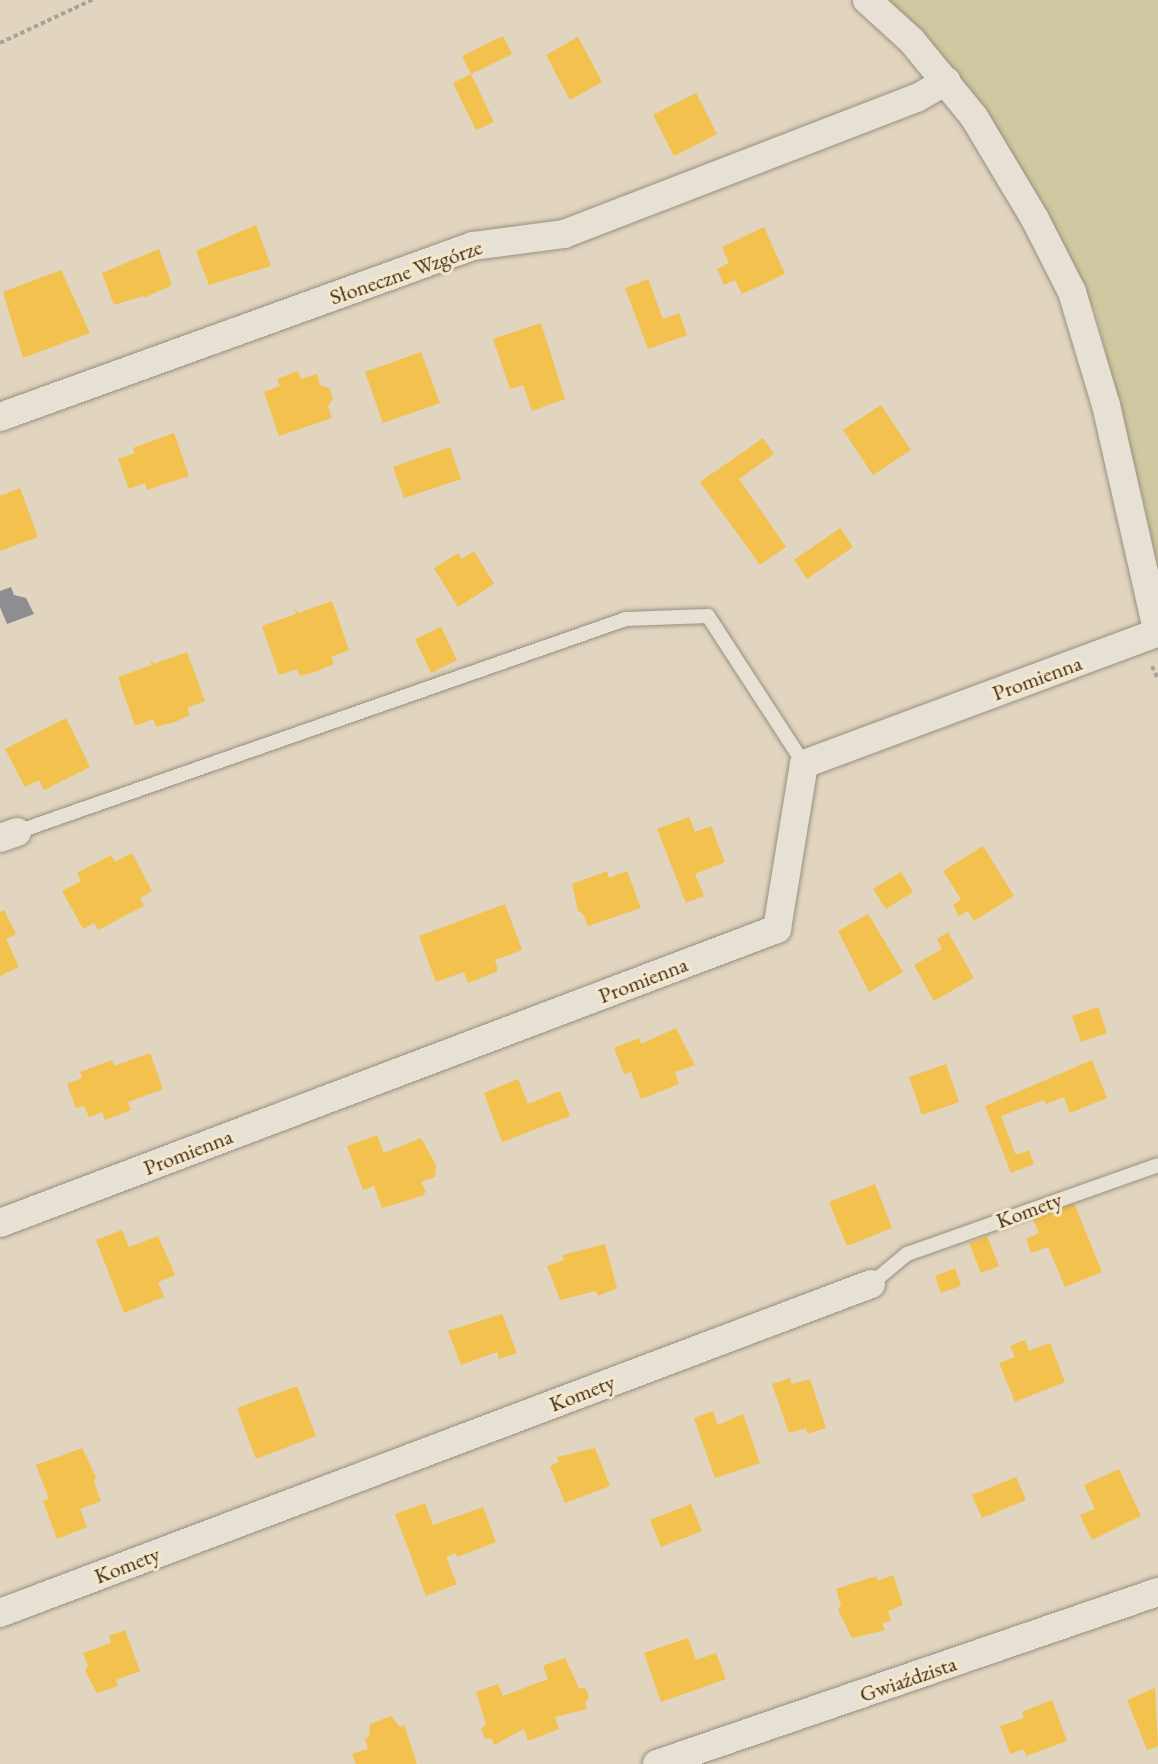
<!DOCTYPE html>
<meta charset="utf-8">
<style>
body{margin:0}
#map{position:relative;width:1158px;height:1764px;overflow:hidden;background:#e1d5bf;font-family:"EB Garamond",serif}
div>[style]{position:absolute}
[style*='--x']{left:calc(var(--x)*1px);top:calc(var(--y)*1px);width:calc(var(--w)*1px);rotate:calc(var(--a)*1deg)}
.green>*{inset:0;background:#cfc8a0}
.homes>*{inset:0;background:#f2c14e}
.industry>*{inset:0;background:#8d8d92}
.path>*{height:4px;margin-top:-2px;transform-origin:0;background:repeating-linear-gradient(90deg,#a9a297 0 4.5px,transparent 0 7.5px)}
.roads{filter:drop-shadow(0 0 2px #978f7f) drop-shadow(0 0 2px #978f7f)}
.lane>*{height:14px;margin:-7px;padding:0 7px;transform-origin:7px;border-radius:7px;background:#e7e1d5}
.street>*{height:28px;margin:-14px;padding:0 14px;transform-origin:14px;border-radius:14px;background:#e7e1d5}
span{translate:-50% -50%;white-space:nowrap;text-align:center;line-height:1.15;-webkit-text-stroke:6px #f5e7cc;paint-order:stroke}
.street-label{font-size:22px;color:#3e2c16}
</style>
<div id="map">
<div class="green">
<div style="clip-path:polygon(889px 0,1158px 0,1158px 579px,1147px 515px,1096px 313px,1065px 250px,989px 117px,954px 69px)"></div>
</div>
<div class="homes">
<div style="clip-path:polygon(503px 36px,512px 54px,471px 74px,462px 56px)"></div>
<div style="clip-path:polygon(578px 37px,602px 82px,570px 100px,546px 55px)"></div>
<div style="clip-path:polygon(471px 74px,494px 122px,476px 130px,453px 83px)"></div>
<div style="clip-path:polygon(696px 93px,717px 134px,674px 156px,653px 115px)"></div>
<div style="clip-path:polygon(256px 225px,271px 266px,209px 285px,196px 251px)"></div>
<div style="clip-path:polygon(764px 227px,785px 274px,742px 294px,735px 280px,724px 285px,717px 269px,729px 263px,722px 247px)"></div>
<div style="clip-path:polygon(159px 249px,172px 285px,144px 298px,143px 296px,114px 305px,102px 273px)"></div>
<div style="clip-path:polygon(61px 270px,90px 333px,23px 358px,3px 292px)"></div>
<div style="clip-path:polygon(648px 279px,663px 319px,679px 313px,687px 335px,648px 349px,625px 288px)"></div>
<div style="clip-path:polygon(541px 323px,565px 399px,532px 411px,523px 385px,510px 389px,493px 339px)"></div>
<div style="clip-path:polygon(421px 352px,440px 403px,383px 423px,365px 372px)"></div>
<div style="clip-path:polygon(298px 371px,301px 379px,317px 374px,320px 385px,329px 388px,333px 398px,328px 407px,332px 418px,279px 436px,264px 392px,280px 386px,277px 379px)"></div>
<div style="clip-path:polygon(881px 405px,911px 450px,873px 475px,843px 430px)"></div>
<div style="clip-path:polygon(174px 433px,189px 476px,147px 490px,145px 483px,129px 489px,118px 459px,135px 453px,133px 448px)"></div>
<div style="clip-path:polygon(763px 438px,774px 454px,739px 479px,786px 547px,760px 565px,700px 482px)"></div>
<div style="clip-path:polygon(450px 447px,461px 479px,404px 498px,393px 467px)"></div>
<div style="clip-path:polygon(20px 488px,38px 537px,0 551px,0 496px)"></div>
<div style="clip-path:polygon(840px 528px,853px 547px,807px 579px,794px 560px)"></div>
<div style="clip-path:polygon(474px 551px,494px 584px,458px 607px,434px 568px,458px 553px,462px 559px)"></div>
<div style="clip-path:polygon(332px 601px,349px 650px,331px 657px,334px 664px,318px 671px,300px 676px,297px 669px,279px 675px,262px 626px,296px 614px,295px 608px,298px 613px)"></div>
<div style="clip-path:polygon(441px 627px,457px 660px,431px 673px,415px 639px)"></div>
<div style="clip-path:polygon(187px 652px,205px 701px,187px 708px,190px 715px,175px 722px,156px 727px,153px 719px,135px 726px,118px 677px,152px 665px,150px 659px,154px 664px)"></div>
<div style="clip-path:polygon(66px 718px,90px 767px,44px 790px,39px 780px,25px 787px,5px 749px)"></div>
<div style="clip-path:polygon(689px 817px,695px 832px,711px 826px,725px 862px,695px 874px,704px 896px,686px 903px,657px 829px)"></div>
<div style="clip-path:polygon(983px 846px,1014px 896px,974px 921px,968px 911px,959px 916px,953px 905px,961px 899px,943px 871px)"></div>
<div style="clip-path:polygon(132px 853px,152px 891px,140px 898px,144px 906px,98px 930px,94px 923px,83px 929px,62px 891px,81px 881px,77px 873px,111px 855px,115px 862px)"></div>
<div style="clip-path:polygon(607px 871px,609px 878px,627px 871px,641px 908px,588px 926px,583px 914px,578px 911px,572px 884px)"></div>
<div style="clip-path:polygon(901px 872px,913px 892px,886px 909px,873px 889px)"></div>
<div style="clip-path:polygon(505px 904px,522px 950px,495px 960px,498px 971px,468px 983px,464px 972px,436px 982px,419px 936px)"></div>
<div style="clip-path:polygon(4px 910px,16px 934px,6px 939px,19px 967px,0 976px,0 912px)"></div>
<div style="clip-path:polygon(868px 914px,903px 972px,869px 992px,838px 931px)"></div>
<div style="clip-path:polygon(948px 932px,974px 978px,934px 1001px,914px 965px,942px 949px,937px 939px)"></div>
<div style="clip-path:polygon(1098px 1007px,1107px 1033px,1081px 1042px,1072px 1016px)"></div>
<div style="clip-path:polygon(676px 1028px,695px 1065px,675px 1072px,679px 1084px,641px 1099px,631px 1072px,624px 1074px,614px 1048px,639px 1038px,641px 1044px)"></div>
<div style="clip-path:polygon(150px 1053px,163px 1089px,128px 1102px,131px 1110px,105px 1120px,102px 1112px,89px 1117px,84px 1106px,76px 1108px,67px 1084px,82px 1078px,80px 1072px,112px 1060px,114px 1066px)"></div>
<div style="clip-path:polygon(1092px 1060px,1107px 1098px,1070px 1113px,1064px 1097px,1046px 1104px,1044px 1100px,1001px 1116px,1016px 1155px,1029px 1150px,1034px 1164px,1011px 1173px,985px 1106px)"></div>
<div style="clip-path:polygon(946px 1064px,959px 1102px,922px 1115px,909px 1077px)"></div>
<div style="clip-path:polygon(518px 1079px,528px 1104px,560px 1091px,570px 1116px,502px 1142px,484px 1093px)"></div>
<div style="clip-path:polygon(377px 1135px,384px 1153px,421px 1138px,436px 1165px,435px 1177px,421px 1182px,426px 1192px,422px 1196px,382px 1208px,374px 1186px,363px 1190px,347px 1146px)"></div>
<div style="clip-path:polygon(875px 1184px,892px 1228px,847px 1246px,829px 1202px)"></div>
<div style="clip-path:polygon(1074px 1203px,1102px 1272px,1065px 1287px,1048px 1247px,1031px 1253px,1026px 1239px,1039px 1233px,1033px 1219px)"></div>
<div style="clip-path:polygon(122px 1230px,129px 1247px,158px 1236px,175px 1275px,158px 1282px,164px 1297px,124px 1313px,96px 1240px)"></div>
<div style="clip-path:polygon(987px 1236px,999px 1266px,981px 1273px,969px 1243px)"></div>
<div style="clip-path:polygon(605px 1244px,617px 1288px,598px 1296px,596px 1291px,560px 1300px,547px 1266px,564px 1260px,562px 1255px)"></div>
<div style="clip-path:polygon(955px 1268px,961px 1286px,941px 1293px,935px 1276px)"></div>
<div style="clip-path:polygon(502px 1314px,517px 1353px,499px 1359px,497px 1352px,461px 1365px,448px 1331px)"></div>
<div style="clip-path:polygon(1025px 1340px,1029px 1351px,1050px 1343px,1065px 1382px,1015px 1402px,999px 1363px,1015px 1357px,1010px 1346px)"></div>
<div style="clip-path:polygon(790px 1378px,792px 1384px,810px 1379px,826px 1428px,808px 1434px,806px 1428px,789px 1433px,772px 1384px)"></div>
<div style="clip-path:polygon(297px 1386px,316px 1436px,256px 1459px,237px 1408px)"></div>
<div style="clip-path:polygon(713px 1411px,718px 1425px,743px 1414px,760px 1463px,715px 1478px,694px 1418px)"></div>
<div style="clip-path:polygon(82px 1448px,96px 1477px,94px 1482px,101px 1501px,80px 1509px,87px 1527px,57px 1539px,43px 1501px,49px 1499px,36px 1465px)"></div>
<div style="clip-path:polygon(595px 1448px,610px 1486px,565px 1503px,550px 1466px,559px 1462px,557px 1457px)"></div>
<div style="clip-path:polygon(1119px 1469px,1141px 1516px,1092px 1540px,1080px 1515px,1095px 1509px,1084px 1485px)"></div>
<div style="clip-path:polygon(1016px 1477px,1026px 1500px,982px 1518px,972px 1495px)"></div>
<div style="clip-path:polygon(425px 1503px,433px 1525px,483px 1507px,496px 1542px,457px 1557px,456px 1553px,446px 1557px,457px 1584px,426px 1596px,395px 1514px)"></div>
<div style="clip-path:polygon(691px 1504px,702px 1531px,661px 1547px,650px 1520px)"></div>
<div style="clip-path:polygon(893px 1575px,903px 1605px,888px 1611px,891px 1621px,882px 1623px,885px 1630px,852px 1638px,838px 1610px,841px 1605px,836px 1589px,876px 1576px,878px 1581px)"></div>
<div style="clip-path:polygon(125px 1630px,140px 1671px,116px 1680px,118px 1686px,97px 1693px,85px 1671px,88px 1666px,83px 1653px,111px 1643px,109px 1636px)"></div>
<div style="clip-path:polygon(688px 1638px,696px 1660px,716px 1653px,726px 1679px,661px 1702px,644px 1653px)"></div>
<div style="clip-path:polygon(565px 1658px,579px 1688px,586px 1689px,589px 1698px,585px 1703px,587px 1709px,555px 1717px,559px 1729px,528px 1741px,524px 1729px,494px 1745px,492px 1739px,485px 1738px,481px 1729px,486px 1724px,476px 1692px,498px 1684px,503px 1696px,548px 1679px,543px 1666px)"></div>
<div style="clip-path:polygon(1155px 1688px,1158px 1746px,1147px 1750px,1127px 1700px)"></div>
<div style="clip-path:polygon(1052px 1700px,1067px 1741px,1026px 1756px,1024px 1749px,1010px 1754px,1000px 1726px,1024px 1718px,1022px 1712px)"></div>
<div style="clip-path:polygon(391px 1716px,400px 1727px,404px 1725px,417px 1764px,356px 1764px,352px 1754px,368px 1749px,365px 1738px,369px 1737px,370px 1724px)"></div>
</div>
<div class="industry">
<div style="clip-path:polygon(11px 587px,14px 595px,26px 598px,34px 614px,7px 624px,0 607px,0 591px)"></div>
</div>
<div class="path">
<div style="--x:0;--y:43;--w:102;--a:-25.1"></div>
<div style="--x:1152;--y:666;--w:14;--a:65"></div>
</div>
<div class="roads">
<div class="lane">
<div style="--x:17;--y:832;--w:645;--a:-19.28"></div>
<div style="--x:626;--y:619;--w:82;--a:-2.1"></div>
<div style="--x:708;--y:616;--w:176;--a:57"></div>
<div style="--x:871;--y:1284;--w:47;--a:-39.8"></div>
<div style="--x:907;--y:1254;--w:266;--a:-19.5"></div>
</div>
<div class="street">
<div style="--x:867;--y:0;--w:61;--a:42.3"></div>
<div style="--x:912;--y:41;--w:98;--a:50.8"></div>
<div style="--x:974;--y:117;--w:119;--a:59.1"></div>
<div style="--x:1035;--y:219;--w:82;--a:63.1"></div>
<div style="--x:1072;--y:292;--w:118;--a:73.3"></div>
<div style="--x:1106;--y:405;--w:234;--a:77.2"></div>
<div style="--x:0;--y:417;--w:503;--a:-19.88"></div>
<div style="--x:473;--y:246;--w:92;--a:-7.5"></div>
<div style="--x:564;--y:234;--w:378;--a:-21.1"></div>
<div style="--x:917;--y:98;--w:34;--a:-30"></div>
<div style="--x:0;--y:838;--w:18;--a:-19"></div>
<div style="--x:0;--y:1223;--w:831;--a:-20.73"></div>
<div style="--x:777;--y:929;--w:167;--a:-80.7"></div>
<div style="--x:804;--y:764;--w:378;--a:-20.4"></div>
<div style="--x:0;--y:1613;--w:931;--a:-20.69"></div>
<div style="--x:657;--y:1764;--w:530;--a:-18.95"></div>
</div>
</div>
<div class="street-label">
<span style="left:406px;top:272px;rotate:-19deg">Słoneczne Wzgórze</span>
<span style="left:1037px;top:678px;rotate:-20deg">Promienna</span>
<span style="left:643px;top:980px;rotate:-21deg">Promienna</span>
<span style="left:188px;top:1152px;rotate:-21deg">Promienna</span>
<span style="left:1029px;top:1210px;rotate:-20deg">Komety</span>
<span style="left:582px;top:1393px;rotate:-21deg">Komety</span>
<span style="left:127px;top:1565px;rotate:-21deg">Komety</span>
<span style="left:908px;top:1679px;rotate:-19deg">Gwiaździsta</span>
</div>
</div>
